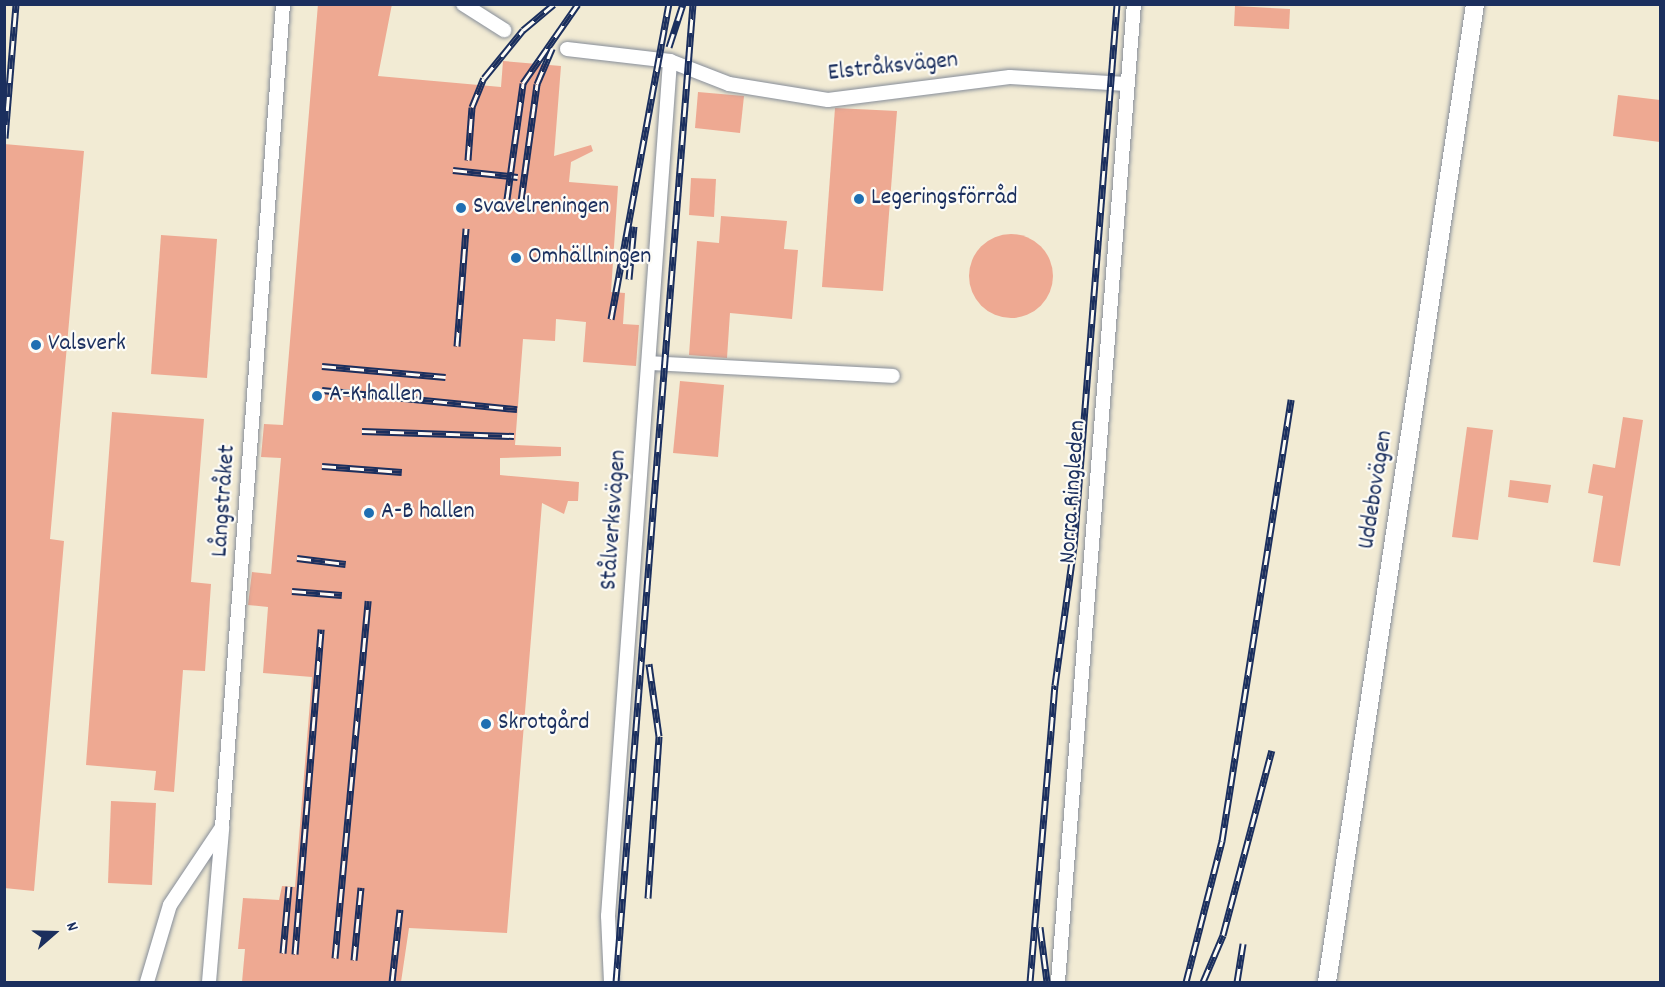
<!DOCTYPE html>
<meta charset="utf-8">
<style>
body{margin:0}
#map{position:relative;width:1665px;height:987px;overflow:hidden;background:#f2ebd4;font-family:Dekko,sans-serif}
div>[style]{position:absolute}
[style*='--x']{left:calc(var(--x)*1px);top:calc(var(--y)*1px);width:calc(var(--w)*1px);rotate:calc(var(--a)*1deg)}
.building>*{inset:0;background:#eea992}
.round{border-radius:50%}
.roads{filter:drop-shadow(0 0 2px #868d99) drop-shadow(0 0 2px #868d99)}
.minor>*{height:14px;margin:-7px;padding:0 7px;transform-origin:7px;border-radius:7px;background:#fff}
.tertiary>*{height:18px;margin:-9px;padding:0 9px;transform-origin:9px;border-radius:9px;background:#fff}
.rail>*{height:7px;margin-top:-3.5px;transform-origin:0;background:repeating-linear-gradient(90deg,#fdfcf7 0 14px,#1b2f5e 0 28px);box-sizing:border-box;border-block:2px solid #1b2f5e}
.dots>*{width:16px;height:16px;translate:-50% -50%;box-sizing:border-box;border:3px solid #fdfcf7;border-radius:50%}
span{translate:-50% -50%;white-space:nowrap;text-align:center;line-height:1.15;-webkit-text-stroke:4.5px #fdfcf7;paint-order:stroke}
.street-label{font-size:24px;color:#1b2f5e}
.poi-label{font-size:24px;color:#1b2f5e}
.left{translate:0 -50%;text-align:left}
.frame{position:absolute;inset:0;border:6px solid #1b2f5e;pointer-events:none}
.north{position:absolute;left:24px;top:903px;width:60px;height:60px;-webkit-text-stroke:4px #fdfcf7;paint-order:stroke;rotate:70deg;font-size:16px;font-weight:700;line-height:24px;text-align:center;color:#1b2f5e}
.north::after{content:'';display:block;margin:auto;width:21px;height:27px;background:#1b2f5e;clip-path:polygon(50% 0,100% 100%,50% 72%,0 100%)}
</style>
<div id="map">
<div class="building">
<div style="clip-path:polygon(318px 4px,392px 4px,378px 76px,501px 87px,503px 61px,561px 66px,554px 156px,591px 145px,593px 151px,571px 162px,569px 182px,618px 186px,611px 292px,625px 293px,623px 324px,639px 325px,636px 366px,583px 362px,586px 322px,556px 319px,555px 341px,523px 339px,515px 445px,561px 447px,561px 456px,500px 458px,500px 475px,579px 482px,578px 501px,568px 501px,564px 514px,542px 503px,507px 933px,409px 928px,401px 982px,242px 982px,245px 949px,238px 949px,243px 898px,279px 900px,282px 886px,295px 887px,312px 677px,263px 673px,268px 607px,248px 605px,252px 572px,271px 574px,281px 458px,261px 457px,264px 424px,283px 425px)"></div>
<div style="clip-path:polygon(1235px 6px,1290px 9px,1289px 29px,1234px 26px)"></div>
<div style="clip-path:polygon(698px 92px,744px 96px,740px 133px,695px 128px)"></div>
<div style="clip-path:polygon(1618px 95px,1660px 100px,1660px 142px,1613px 136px)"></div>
<div style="clip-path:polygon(835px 108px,897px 111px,883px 291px,822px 287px)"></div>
<div style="clip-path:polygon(4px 144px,84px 151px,50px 539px,64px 541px,34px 891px,4px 888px)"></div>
<div style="clip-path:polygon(691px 178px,716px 179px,714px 217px,689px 215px)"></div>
<div style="clip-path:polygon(721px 216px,787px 221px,784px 249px,798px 250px,792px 319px,730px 313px,727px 358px,689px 355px,697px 241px,719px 243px)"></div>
<div class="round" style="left:969px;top:234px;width:84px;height:84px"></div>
<div style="clip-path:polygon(161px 235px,217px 239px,207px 378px,151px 374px)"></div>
<div style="clip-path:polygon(680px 381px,724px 385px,718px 457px,673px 453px)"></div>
<div style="clip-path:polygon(112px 412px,204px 419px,191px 582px,211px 584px,205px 671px,183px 670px,174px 792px,154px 790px,156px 771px,86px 765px)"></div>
<div style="clip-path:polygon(1623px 417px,1643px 420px,1620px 566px,1593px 562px,1603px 496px,1588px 493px,1593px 464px,1615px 468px)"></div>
<div style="clip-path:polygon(1467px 427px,1493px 430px,1478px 540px,1452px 537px)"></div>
<div style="clip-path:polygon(1510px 480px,1551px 485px,1548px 503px,1508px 497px)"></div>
<div style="clip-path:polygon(111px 801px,156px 803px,152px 885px,108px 883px)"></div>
</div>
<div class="roads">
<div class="minor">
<div style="--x:463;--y:4;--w:49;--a:32.4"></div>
<div style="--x:567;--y:49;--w:104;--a:6.6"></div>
<div style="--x:670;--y:61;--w:63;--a:21.3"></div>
<div style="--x:729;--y:84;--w:100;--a:9.2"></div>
<div style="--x:828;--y:100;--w:183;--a:-7.2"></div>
<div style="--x:1010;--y:77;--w:116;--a:3.5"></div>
<div style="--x:649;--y:363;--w:244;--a:3"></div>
<div style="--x:147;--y:982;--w:80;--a:-73.4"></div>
<div style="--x:170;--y:905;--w:94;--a:-56.3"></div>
<div style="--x:222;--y:827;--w:825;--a:-85.76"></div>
<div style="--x:209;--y:982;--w:154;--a:-85.1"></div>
<div style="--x:611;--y:982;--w:66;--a:-92.6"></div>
<div style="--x:608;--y:916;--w:857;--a:-85.85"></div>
<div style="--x:1058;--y:982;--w:981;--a:-85.56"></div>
</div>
<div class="tertiary">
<div style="--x:1327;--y:982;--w:989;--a:-81.39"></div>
</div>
</div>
<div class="rail">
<div style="--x:669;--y:47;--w:45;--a:-72"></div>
<div style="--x:5;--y:138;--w:134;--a:-85.3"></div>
<div style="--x:468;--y:160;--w:53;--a:-85.7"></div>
<div style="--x:472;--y:107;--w:31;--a:-68"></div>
<div style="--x:484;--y:78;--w:62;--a:-50.9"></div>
<div style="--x:523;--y:30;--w:40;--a:-40"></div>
<div style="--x:453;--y:170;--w:65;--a:6.1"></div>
<div style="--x:507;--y:199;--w:117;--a:-82.1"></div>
<div style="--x:523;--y:83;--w:96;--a:-55.2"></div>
<div style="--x:521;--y:201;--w:118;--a:-82.2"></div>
<div style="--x:537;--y:84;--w:39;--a:-67"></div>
<div style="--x:629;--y:279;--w:53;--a:-84.6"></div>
<div style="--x:611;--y:319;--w:320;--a:-79.6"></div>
<div style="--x:457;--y:346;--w:118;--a:-85.6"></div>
<div style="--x:322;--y:366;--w:124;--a:5.1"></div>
<div style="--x:322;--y:390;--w:196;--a:5.6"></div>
<div style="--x:362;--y:431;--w:152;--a:1.9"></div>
<div style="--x:322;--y:466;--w:80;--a:4.3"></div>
<div style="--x:297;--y:558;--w:49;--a:7"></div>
<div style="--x:292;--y:591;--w:50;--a:4.6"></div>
<div style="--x:648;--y:898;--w:162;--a:-86.1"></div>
<div style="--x:659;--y:736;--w:73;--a:-97.9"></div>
<div style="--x:1040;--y:927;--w:55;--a:82.7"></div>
<div style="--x:283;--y:953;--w:67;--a:-84.9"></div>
<div style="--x:295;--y:954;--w:326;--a:-85.4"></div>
<div style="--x:335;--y:958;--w:359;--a:-84.7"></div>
<div style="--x:354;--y:960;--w:73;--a:-84.5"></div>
<div style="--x:392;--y:982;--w:73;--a:-83.7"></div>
<div style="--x:616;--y:982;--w:981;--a:-85.5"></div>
<div style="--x:1030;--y:982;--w:298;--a:-85.2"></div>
<div style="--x:1055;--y:685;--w:139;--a:-82.2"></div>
<div style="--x:1074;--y:547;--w:545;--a:-85.47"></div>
<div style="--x:1186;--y:982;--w:146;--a:-75.7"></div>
<div style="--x:1222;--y:841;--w:447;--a:-81.1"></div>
<div style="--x:1203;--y:982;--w:51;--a:-66.9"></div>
<div style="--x:1223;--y:935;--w:191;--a:-75.2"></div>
<div style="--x:1237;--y:982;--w:39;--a:-81"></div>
</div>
<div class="dots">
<div style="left:859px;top:199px;background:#1f6fb2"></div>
<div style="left:461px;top:208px;background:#1f6fb2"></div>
<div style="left:516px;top:258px;background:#1f6fb2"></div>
<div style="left:36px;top:345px;background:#1f6fb2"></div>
<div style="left:317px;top:396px;background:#1f6fb2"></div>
<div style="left:369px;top:513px;background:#1f6fb2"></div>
<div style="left:486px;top:724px;background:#1f6fb2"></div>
</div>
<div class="street-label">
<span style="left:893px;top:68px;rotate:-6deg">Elstråksvägen</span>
<span style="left:1377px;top:490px;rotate:-81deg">Uddebovägen</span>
<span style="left:1074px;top:492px;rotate:-86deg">Norra Ringleden</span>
<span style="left:225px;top:501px;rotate:-86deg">Långstråket</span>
<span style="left:615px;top:520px;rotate:-86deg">Stålverksvägen</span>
</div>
<div class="poi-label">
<span class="left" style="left:871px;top:199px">Legeringsförråd</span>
<span class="left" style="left:473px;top:208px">Svavelreningen</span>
<span class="left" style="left:528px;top:258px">Omhällningen</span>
<span class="left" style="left:48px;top:345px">Valsverk</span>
<span class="left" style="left:329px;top:396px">A-K hallen</span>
<span class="left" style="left:381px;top:513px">A-B hallen</span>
<span class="left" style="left:498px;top:724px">Skrotgård</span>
</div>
<div class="frame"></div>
<div class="north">N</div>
</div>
